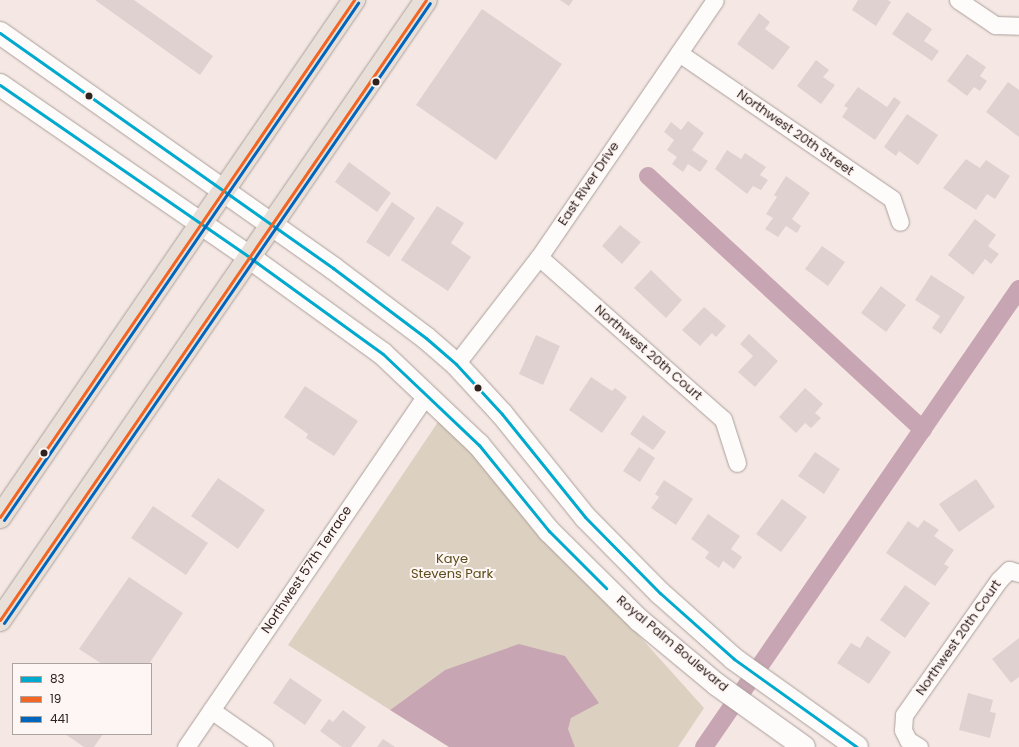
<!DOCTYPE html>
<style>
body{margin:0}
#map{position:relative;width:1019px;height:747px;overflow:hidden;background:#f5e8e4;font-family:Poppins,sans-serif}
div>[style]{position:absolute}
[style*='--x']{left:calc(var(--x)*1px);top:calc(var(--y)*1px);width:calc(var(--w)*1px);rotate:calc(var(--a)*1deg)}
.green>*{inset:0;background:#dcd1c0}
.water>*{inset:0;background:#c7a5b2}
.canal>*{height:18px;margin:-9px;padding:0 9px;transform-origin:9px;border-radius:9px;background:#c7a5b2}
.building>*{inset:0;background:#dfd1d0}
.roads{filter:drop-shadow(0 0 1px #ab9f9b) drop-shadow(0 0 1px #ab9f9b)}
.minor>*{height:17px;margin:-8.5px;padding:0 8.5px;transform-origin:8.5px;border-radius:8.5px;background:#fefcfb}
.secondary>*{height:22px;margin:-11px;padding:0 11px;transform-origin:11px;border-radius:11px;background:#fefcfb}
.primary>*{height:22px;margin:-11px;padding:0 11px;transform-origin:11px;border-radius:11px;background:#e8e0d8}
.bus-1>*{height:3px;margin:-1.5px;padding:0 1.5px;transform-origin:1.5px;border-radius:1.5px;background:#00a9ce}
.bus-2>*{height:3px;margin:-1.5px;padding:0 1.5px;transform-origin:1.5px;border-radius:1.5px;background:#f26522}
.bus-3>*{height:3px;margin:-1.5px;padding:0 1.5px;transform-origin:1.5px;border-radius:1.5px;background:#0065bd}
.dots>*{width:11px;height:11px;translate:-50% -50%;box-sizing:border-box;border:2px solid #fef6f4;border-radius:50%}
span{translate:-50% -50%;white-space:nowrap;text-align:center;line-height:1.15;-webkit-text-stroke:4px #fef6f4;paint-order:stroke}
.street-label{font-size:13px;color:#30231e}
.park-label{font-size:13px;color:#5d4d1a}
.legend{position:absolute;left:12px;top:663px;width:140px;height:72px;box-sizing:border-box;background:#fef6f4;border:1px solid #aca29e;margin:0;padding:5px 7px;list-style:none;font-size:12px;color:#30231e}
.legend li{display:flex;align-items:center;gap:8px;height:20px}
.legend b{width:20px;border:1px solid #aca29e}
</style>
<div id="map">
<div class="green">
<div style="clip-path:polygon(442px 416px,704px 708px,678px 747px,575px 747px,567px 729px,571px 718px,445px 670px,390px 710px,288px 645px)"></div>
</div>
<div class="water">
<div style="clip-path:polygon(519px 644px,565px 656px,599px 703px,571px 718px,568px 729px,575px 747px,449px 747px,390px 710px,445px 670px)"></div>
</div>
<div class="canal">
<div style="--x:648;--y:176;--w:374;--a:42.7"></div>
<div style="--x:704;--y:747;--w:556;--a:-55.48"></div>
</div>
<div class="building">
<div style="clip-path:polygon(95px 0,134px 0,213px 56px,200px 75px)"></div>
<div style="clip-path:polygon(560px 0,573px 0,569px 6px)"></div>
<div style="clip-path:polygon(858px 0,888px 0,891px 2px,876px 26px,852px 10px)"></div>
<div style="clip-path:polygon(482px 9px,562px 64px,496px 160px,416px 105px)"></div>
<div style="clip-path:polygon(907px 12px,932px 29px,924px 41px,939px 51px,932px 61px,892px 34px)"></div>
<div style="clip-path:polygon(759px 13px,770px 22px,765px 29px,790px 47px,773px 70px,737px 44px)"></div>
<div style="clip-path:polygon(967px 54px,986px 67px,980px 76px,987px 81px,980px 91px,974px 87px,967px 96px,947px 81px)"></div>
<div style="clip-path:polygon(816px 60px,829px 70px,823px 77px,835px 85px,821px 104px,797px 86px)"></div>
<div style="clip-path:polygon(1008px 82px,1019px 90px,1019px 137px,986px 112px)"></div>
<div style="clip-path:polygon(858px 87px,887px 107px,894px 97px,901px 102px,875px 140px,842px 117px,848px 108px,844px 106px)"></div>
<div style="clip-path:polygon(907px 114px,938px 135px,918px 165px,899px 151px,896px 156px,884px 147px)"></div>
<div style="clip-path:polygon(688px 121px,704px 133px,692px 150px,708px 161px,700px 172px,688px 164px,683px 172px,672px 164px,677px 157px,667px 150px,674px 140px,664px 132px,671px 122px,681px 130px)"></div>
<div style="clip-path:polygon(727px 150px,741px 159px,745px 153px,766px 167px,760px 175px,768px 180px,761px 190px,753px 186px,747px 194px,715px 169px)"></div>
<div style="clip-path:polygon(966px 159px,980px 168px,986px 160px,1010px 176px,995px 199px,987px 194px,976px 210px,943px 188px)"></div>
<div style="clip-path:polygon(349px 162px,391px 193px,377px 212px,335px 182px)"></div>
<div style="clip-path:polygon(786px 176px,810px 193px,792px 219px,801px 226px,797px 233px,786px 226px,778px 237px,765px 229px,773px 218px,766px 214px,777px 197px,774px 195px)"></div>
<div style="clip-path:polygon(392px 202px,415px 218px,389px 257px,366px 242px)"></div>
<div style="clip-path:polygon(437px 206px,464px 223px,451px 243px,471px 257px,448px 291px,401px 260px)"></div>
<div style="clip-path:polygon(975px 219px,996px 235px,988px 246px,999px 254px,991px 264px,985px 259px,973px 275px,948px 255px)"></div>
<div style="clip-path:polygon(620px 225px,641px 242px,622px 264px,602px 246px)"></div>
<div style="clip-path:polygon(822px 246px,845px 262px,828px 286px,805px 269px)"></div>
<div style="clip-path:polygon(651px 270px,682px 300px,666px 318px,634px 288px)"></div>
<div style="clip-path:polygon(931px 275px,965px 297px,941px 334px,932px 328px,940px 316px,915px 300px)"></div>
<div style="clip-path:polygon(881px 286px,906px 305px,886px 332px,861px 313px)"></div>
<div style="clip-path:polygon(704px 307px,726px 326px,716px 337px,712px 333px,700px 346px,682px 330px)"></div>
<div style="clip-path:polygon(749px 334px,778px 361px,755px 387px,738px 372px,753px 356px,740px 344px)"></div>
<div style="clip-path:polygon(536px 335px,560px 346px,543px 385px,519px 374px)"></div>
<div style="clip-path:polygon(591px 377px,612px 391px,615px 388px,627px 397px,602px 433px,569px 410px)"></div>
<div style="clip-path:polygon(305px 386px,358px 421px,334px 456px,306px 438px,308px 434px,284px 417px)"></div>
<div style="clip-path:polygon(805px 388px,823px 404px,815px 413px,821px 418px,811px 428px,805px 423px,796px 433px,779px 417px)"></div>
<div style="clip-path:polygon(643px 415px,666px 432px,653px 450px,630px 434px)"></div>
<div style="clip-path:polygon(639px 447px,655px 458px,640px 482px,623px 471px)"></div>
<div style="clip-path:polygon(815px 452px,840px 469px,824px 494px,798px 476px)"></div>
<div style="clip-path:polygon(218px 478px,265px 510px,238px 549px,191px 516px)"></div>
<div style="clip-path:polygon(976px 479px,995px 507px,959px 532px,939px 504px)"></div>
<div style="clip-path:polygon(664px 480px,693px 499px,676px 525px,651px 508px,659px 497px,655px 494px)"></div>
<div style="clip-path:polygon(782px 499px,807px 517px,781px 552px,756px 534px)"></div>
<div style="clip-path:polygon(153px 506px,208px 543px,186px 575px,131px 538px)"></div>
<div style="clip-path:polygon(708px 514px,740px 536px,731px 549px,742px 557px,734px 569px,723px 561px,719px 568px,705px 558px,709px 552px,691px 539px)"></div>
<div style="clip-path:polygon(924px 520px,939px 530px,934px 536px,954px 550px,944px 564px,949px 567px,935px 586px,886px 553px,908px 521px,918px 528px)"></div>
<div style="clip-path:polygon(129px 577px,183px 613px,149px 664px,102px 664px,79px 649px)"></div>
<div style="clip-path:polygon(905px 585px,930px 603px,905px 638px,880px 620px)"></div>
<div style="clip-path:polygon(867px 636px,891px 652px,869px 684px,837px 663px,851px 643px,860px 648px)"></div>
<div style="clip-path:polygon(1019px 638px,1019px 677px,1011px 683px,992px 659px)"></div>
<div style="clip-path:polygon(290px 678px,322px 700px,305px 725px,273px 703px)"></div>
<div style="clip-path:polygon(968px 693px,993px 700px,990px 712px,996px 713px,990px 738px,959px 730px)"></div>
<div style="clip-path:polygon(343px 710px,366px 727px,351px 747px,342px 747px,320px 731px,329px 719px,333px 722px)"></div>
<div style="clip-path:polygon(65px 734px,103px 734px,94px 747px,84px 747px)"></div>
<div style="clip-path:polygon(383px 739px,395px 747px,377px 747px)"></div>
</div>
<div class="roads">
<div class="minor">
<div style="--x:958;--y:0;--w:45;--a:34"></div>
<div style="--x:995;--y:25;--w:24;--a:2"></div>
<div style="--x:679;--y:53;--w:258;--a:34.4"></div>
<div style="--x:892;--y:199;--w:24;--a:71"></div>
<div style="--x:539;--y:257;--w:245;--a:41.4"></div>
<div style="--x:723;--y:419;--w:46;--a:72.3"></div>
<div style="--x:456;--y:364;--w:135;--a:-52.2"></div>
<div style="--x:539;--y:257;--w:311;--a:-55.6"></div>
<div style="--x:211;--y:710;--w:65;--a:34.9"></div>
<div style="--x:186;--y:747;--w:427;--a:-55.7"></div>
<div style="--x:919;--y:747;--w:13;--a:-148"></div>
<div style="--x:908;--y:740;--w:11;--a:-117"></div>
<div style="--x:903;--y:730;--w:15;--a:-86"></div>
<div style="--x:904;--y:715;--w:165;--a:-54.9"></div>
<div style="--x:999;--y:580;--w:14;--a:-45"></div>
<div style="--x:1009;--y:570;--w:10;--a:17"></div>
</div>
<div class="secondary">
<div style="--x:0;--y:33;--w:408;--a:35.2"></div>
<div style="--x:333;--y:268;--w:116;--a:37"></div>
<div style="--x:426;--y:338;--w:40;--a:41"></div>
<div style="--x:456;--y:364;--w:68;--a:47.4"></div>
<div style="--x:502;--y:414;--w:132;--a:51.1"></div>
<div style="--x:585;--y:517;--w:107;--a:45.4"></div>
<div style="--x:660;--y:593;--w:99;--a:41.7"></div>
<div style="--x:734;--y:659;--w:151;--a:35.6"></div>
<div style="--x:0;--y:85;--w:303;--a:34.6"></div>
<div style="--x:249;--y:257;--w:165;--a:35.9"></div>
<div style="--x:383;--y:354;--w:132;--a:43.5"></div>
<div style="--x:479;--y:445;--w:111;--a:50.9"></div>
<div style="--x:549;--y:531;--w:127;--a:44.7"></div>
<div style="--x:639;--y:620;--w:100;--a:39.7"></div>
<div style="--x:716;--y:684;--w:108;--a:35.6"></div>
</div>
<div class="primary">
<div style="--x:0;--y:517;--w:627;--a:-55.6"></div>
<div style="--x:0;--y:620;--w:752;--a:-55.51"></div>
</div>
</div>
<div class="bus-1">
<div style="--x:0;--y:33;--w:408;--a:35.2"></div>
<div style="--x:333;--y:268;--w:116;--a:37"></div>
<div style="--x:426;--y:338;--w:40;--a:41"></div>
<div style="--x:456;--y:364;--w:68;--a:47.4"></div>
<div style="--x:502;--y:414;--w:132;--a:51.1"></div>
<div style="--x:585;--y:517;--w:107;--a:45.4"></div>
<div style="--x:660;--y:593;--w:99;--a:41.7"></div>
<div style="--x:734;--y:659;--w:151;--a:35.6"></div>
<div style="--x:0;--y:85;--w:303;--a:34.6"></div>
<div style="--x:249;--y:257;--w:165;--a:35.9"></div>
<div style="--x:383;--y:354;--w:132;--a:43.5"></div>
<div style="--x:479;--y:445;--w:111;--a:50.9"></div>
<div style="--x:549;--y:531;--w:81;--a:45"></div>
</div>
<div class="bus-2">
<div style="--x:0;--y:517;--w:627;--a:-55.6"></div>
<div style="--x:0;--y:620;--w:752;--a:-55.51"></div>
</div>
<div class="bus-3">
<div style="--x:4;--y:520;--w:627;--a:-55.6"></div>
<div style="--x:4;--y:623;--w:752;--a:-55.51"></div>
</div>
<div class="dots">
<div style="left:376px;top:82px;background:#30231e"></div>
<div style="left:89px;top:96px;background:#30231e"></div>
<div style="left:478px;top:388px;background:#30231e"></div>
<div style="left:44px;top:453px;background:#30231e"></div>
</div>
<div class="street-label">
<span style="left:795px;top:133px;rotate:35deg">Northwest 20th Street</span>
<span style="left:589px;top:184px;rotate:-56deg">East River Drive</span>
<span style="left:648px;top:353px;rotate:41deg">Northwest 20th Court</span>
<span style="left:307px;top:570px;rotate:-56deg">Northwest 57th Terrace</span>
<span style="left:959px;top:638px;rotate:-55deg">Northwest 20th Court</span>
<span style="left:672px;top:644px;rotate:40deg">Royal Palm Boulevard</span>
</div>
<div class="park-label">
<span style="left:452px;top:567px">Kaye<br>Stevens Park</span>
</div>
<ul class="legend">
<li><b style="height:5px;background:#00a9ce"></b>83</li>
<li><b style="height:5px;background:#f26522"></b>19</li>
<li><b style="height:5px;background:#0065bd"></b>441</li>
</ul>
</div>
